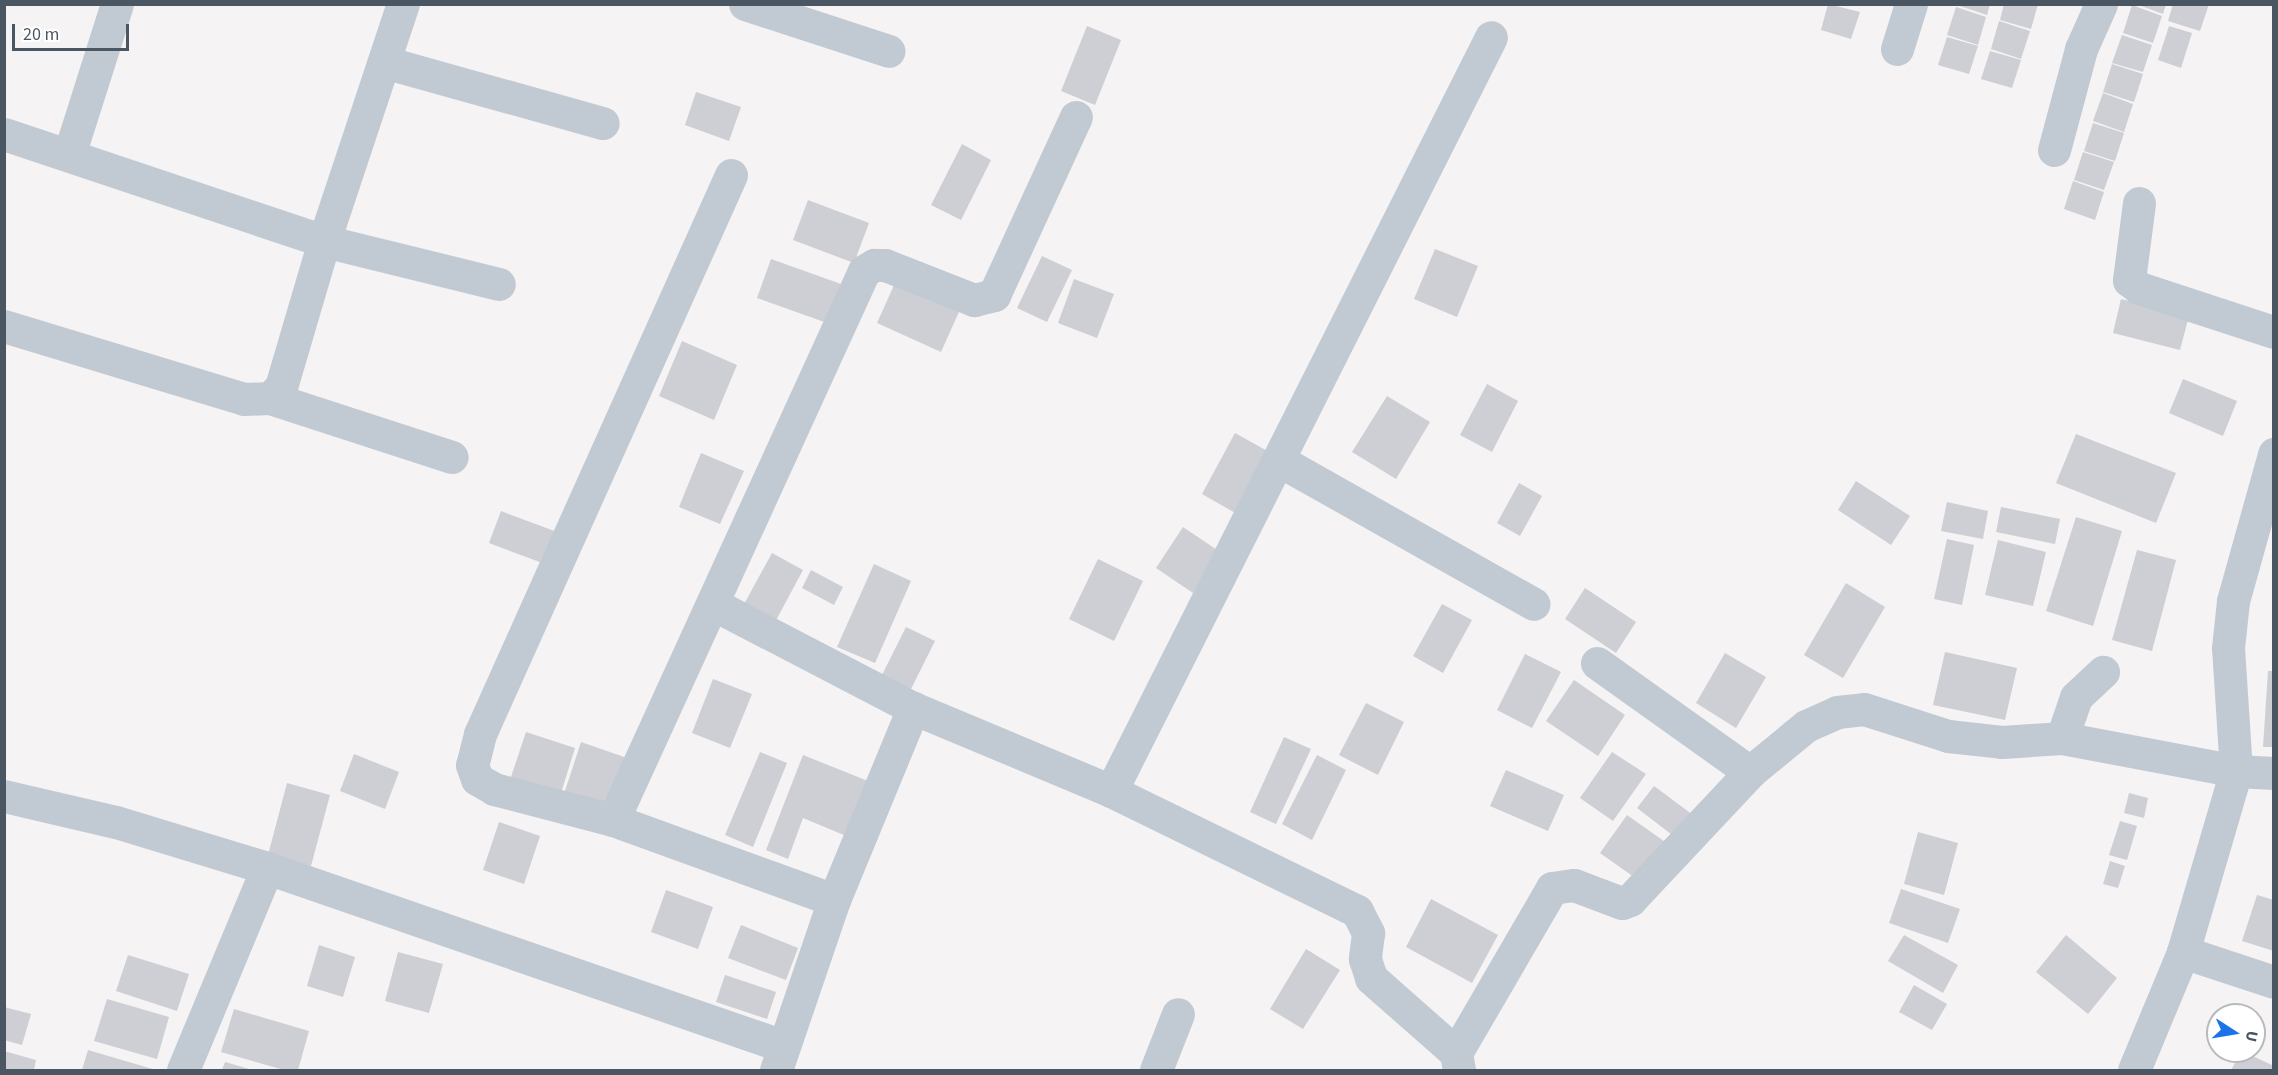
<!DOCTYPE html>
<style>
body{margin:0}
#map{position:relative;width:2278px;height:1075px;overflow:hidden;background:#f5f3f3;font-family:"Source Sans 3",sans-serif}
div>[style]{position:absolute}
[style*='--x']{left:calc(var(--x)*1px);top:calc(var(--y)*1px);width:calc(var(--w)*1px);rotate:calc(var(--a)*1deg)}
.building>*{inset:0;background:#cdcfd5}
.minor>*{height:33px;margin:-16.5px;padding:0 16.5px;transform-origin:16.5px;border-radius:16.5px;background:#c1cad2}
span{translate:-50% -50%;white-space:nowrap;text-align:center;line-height:1.15;-webkit-text-stroke:4.5px #fff;paint-order:stroke}
.frame{position:absolute;inset:0;border:6px solid #4a5661;pointer-events:none}
.north{position:absolute;left:2206px;top:1003px;width:60px;height:60px;box-sizing:border-box;background:#fff;border:2px solid #b7bbc0;border-radius:50%;rotate:102deg;font-size:16px;font-weight:700;line-height:24px;text-align:center;color:#4a5661}
.north::after{content:'';display:block;margin:auto;width:21px;height:27px;background:#1a73e8;clip-path:polygon(50% 0,100% 100%,50% 72%,0 100%)}
.scale{position:absolute;left:12px;top:24px;width:117px;height:27px;box-sizing:border-box;border:3px solid #4a5661;border-top:0;padding-left:8px;font-size:18px;line-height:21px;white-space:nowrap;color:#4a5661;-webkit-text-stroke:4px #fff;paint-order:stroke}
</style>
<div id="map">
<div class="building">
<div style="clip-path:polygon(1828px 4px,1860px 12px,1851px 39px,1821px 30px)"></div>
<div style="clip-path:polygon(1954px 4px,1990px 4px,1987px 15px)"></div>
<div style="clip-path:polygon(2004px 4px,2038px 4px,2031px 29px,2000px 20px)"></div>
<div style="clip-path:polygon(2136px 4px,2166px 4px,2163px 14px)"></div>
<div style="clip-path:polygon(2173px 4px,2209px 4px,2200px 31px,2168px 21px)"></div>
<div style="clip-path:polygon(2132px 5px,2162px 16px,2153px 43px,2123px 33px)"></div>
<div style="clip-path:polygon(1956px 7px,1986px 17px,1978px 45px,1947px 35px)"></div>
<div style="clip-path:polygon(1999px 21px,2030px 31px,2021px 59px,1991px 49px)"></div>
<div style="clip-path:polygon(1087px 26px,1121px 40px,1095px 105px,1061px 91px)"></div>
<div style="clip-path:polygon(2169px 26px,2192px 33px,2181px 68px,2158px 60px)"></div>
<div style="clip-path:polygon(2122px 35px,2152px 45px,2143px 72px,2112px 63px)"></div>
<div style="clip-path:polygon(1947px 37px,1978px 46px,1969px 74px,1938px 65px)"></div>
<div style="clip-path:polygon(1990px 51px,2021px 60px,2012px 88px,1981px 79px)"></div>
<div style="clip-path:polygon(2112px 64px,2143px 74px,2134px 102px,2103px 92px)"></div>
<div style="clip-path:polygon(696px 92px,741px 107px,729px 141px,685px 125px)"></div>
<div style="clip-path:polygon(2103px 93px,2133px 104px,2124px 132px,2093px 121px)"></div>
<div style="clip-path:polygon(2093px 123px,2124px 133px,2115px 161px,2084px 151px)"></div>
<div style="clip-path:polygon(962px 144px,991px 160px,961px 220px,931px 205px)"></div>
<div style="clip-path:polygon(2083px 152px,2114px 162px,2104px 190px,2074px 180px)"></div>
<div style="clip-path:polygon(2073px 181px,2104px 192px,2095px 220px,2064px 209px)"></div>
<div style="clip-path:polygon(808px 200px,869px 223px,854px 263px,793px 240px)"></div>
<div style="clip-path:polygon(1435px 249px,1478px 266px,1457px 317px,1414px 299px)"></div>
<div style="clip-path:polygon(1042px 256px,1072px 270px,1047px 322px,1017px 308px)"></div>
<div style="clip-path:polygon(771px 259px,841px 284px,827px 323px,757px 298px)"></div>
<div style="clip-path:polygon(899px 274px,963px 303px,941px 352px,877px 323px)"></div>
<div style="clip-path:polygon(1074px 279px,1114px 294px,1097px 338px,1058px 323px)"></div>
<div style="clip-path:polygon(2121px 299px,2189px 316px,2180px 350px,2113px 333px)"></div>
<div style="clip-path:polygon(682px 341px,737px 365px,714px 420px,659px 396px)"></div>
<div style="clip-path:polygon(2183px 379px,2237px 401px,2223px 436px,2169px 413px)"></div>
<div style="clip-path:polygon(1487px 384px,1518px 401px,1492px 452px,1460px 435px)"></div>
<div style="clip-path:polygon(1387px 396px,1430px 422px,1396px 479px,1352px 452px)"></div>
<div style="clip-path:polygon(1235px 433px,1271px 453px,1237px 514px,1202px 494px)"></div>
<div style="clip-path:polygon(2076px 434px,2176px 473px,2156px 523px,2056px 483px)"></div>
<div style="clip-path:polygon(701px 453px,744px 471px,720px 524px,679px 507px)"></div>
<div style="clip-path:polygon(1856px 481px,1910px 516px,1891px 545px,1838px 510px)"></div>
<div style="clip-path:polygon(1519px 483px,1542px 496px,1520px 536px,1497px 523px)"></div>
<div style="clip-path:polygon(1947px 502px,1988px 511px,1983px 539px,1941px 531px)"></div>
<div style="clip-path:polygon(2001px 507px,2060px 519px,2055px 544px,1996px 532px)"></div>
<div style="clip-path:polygon(501px 511px,557px 532px,545px 564px,489px 543px)"></div>
<div style="clip-path:polygon(2076px 517px,2122px 531px,2093px 626px,2046px 611px)"></div>
<div style="clip-path:polygon(1183px 527px,1220px 552px,1193px 593px,1156px 568px)"></div>
<div style="clip-path:polygon(1947px 539px,1974px 545px,1962px 605px,1934px 599px)"></div>
<div style="clip-path:polygon(1998px 540px,2046px 552px,2033px 606px,1985px 595px)"></div>
<div style="clip-path:polygon(2137px 550px,2176px 560px,2152px 651px,2112px 640px)"></div>
<div style="clip-path:polygon(772px 553px,803px 570px,774px 624px,743px 606px)"></div>
<div style="clip-path:polygon(1098px 559px,1143px 581px,1114px 641px,1069px 619px)"></div>
<div style="clip-path:polygon(874px 564px,911px 581px,875px 663px,837px 647px)"></div>
<div style="clip-path:polygon(811px 570px,843px 587px,834px 605px,802px 588px)"></div>
<div style="clip-path:polygon(1846px 583px,1885px 607px,1843px 678px,1804px 655px)"></div>
<div style="clip-path:polygon(1585px 588px,1636px 622px,1616px 653px,1565px 619px)"></div>
<div style="clip-path:polygon(1442px 604px,1472px 620px,1443px 673px,1413px 656px)"></div>
<div style="clip-path:polygon(906px 627px,935px 641px,907px 697px,878px 683px)"></div>
<div style="clip-path:polygon(1945px 652px,2017px 668px,2005px 720px,1933px 705px)"></div>
<div style="clip-path:polygon(1725px 653px,1766px 677px,1736px 728px,1696px 703px)"></div>
<div style="clip-path:polygon(1525px 654px,1561px 672px,1532px 728px,1497px 710px)"></div>
<div style="clip-path:polygon(2268px 671px,2274px 671px,2274px 747px,2263px 747px)"></div>
<div style="clip-path:polygon(713px 679px,752px 694px,730px 748px,692px 733px)"></div>
<div style="clip-path:polygon(1574px 680px,1625px 715px,1598px 756px,1546px 721px)"></div>
<div style="clip-path:polygon(1366px 703px,1404px 722px,1378px 775px,1339px 755px)"></div>
<div style="clip-path:polygon(526px 732px,575px 748px,561px 793px,511px 777px)"></div>
<div style="clip-path:polygon(1284px 737px,1311px 749px,1276px 824px,1250px 812px)"></div>
<div style="clip-path:polygon(581px 742px,630px 759px,613px 811px,564px 794px)"></div>
<div style="clip-path:polygon(760px 752px,787px 763px,753px 847px,725px 835px)"></div>
<div style="clip-path:polygon(1612px 752px,1646px 774px,1613px 821px,1580px 798px)"></div>
<div style="clip-path:polygon(354px 754px,399px 772px,385px 809px,340px 791px)"></div>
<div style="clip-path:polygon(803px 755px,873px 783px,851px 838px,803px 818px,788px 859px,766px 850px)"></div>
<div style="clip-path:polygon(1317px 755px,1346px 770px,1312px 840px,1282px 824px)"></div>
<div style="clip-path:polygon(1506px 770px,1564px 795px,1548px 831px,1490px 806px)"></div>
<div style="clip-path:polygon(287px 783px,330px 795px,311px 866px,268px 855px)"></div>
<div style="clip-path:polygon(1654px 786px,1697px 818px,1680px 841px,1637px 808px)"></div>
<div style="clip-path:polygon(2129px 793px,2148px 798px,2144px 818px,2124px 813px)"></div>
<div style="clip-path:polygon(1627px 815px,1668px 844px,1641px 882px,1600px 853px)"></div>
<div style="clip-path:polygon(2120px 821px,2137px 826px,2127px 860px,2109px 855px)"></div>
<div style="clip-path:polygon(499px 822px,540px 836px,524px 884px,483px 870px)"></div>
<div style="clip-path:polygon(1918px 832px,1958px 843px,1944px 895px,1904px 884px)"></div>
<div style="clip-path:polygon(2110px 861px,2125px 866px,2118px 888px,2103px 884px)"></div>
<div style="clip-path:polygon(1901px 889px,1960px 909px,1948px 943px,1889px 923px)"></div>
<div style="clip-path:polygon(666px 890px,713px 907px,698px 949px,651px 932px)"></div>
<div style="clip-path:polygon(2257px 895px,2274px 900px,2274px 951px,2242px 941px)"></div>
<div style="clip-path:polygon(1431px 899px,1498px 935px,1472px 983px,1406px 947px)"></div>
<div style="clip-path:polygon(741px 925px,798px 948px,786px 980px,728px 958px)"></div>
<div style="clip-path:polygon(1904px 935px,1958px 965px,1943px 993px,1888px 961px)"></div>
<div style="clip-path:polygon(2066px 935px,2117px 978px,2088px 1014px,2036px 972px)"></div>
<div style="clip-path:polygon(319px 945px,355px 957px,343px 997px,307px 986px)"></div>
<div style="clip-path:polygon(1306px 949px,1340px 970px,1303px 1029px,1270px 1009px)"></div>
<div style="clip-path:polygon(398px 952px,443px 964px,429px 1013px,385px 1001px)"></div>
<div style="clip-path:polygon(128px 955px,189px 974px,177px 1011px,116px 991px)"></div>
<div style="clip-path:polygon(725px 975px,776px 992px,767px 1019px,716px 1002px)"></div>
<div style="clip-path:polygon(1914px 985px,1947px 1004px,1932px 1030px,1899px 1012px)"></div>
<div style="clip-path:polygon(107px 999px,169px 1017px,157px 1059px,94px 1041px)"></div>
<div style="clip-path:polygon(4px 1007px,31px 1014px,22px 1045px,4px 1040px)"></div>
<div style="clip-path:polygon(234px 1009px,309px 1031px,298px 1070px,284px 1070px,221px 1052px)"></div>
<div style="clip-path:polygon(88px 1050px,156px 1070px,82px 1070px)"></div>
<div style="clip-path:polygon(4px 1051px,36px 1060px,34px 1070px,4px 1070px)"></div>
<div style="clip-path:polygon(2242px 1051px,2274px 1066px,2274px 1070px,2231px 1070px)"></div>
<div style="clip-path:polygon(225px 1062px,253px 1070px,222px 1070px)"></div>
</div>
<div class="minor">
<div style="--x:745;--y:4;--w:151;--a:18.1"></div>
<div style="--x:1897;--y:49;--w:47;--a:-72.7"></div>
<div style="--x:384;--y:62;--w:227;--a:15.6"></div>
<div style="--x:4;--y:134;--w:337;--a:18.5"></div>
<div style="--x:324;--y:241;--w:180;--a:13.8"></div>
<div style="--x:2054;--y:150;--w:105;--a:-75"></div>
<div style="--x:2081;--y:49;--w:49;--a:-66"></div>
<div style="--x:69;--y:155;--w:158;--a:-72.4"></div>
<div style="--x:731;--y:175;--w:613;--a:114.18"></div>
<div style="--x:480;--y:734;--w:32;--a:104"></div>
<div style="--x:472;--y:765;--w:15;--a:70"></div>
<div style="--x:477;--y:779;--w:20;--a:30"></div>
<div style="--x:494;--y:789;--w:123;--a:14.6"></div>
<div style="--x:613;--y:820;--w:235;--a:19.9"></div>
<div style="--x:2139;--y:203;--w:78;--a:97.4"></div>
<div style="--x:2129;--y:280;--w:13;--a:39"></div>
<div style="--x:2139;--y:288;--w:142;--a:18.1"></div>
<div style="--x:4;--y:326;--w:251;--a:16.9"></div>
<div style="--x:244;--y:399;--w:26;--a:-2"></div>
<div style="--x:270;--y:398;--w:191;--a:18"></div>
<div style="--x:270;--y:398;--w:16;--a:-45"></div>
<div style="--x:281;--y:387;--w:152;--a:-73.6"></div>
<div style="--x:324;--y:241;--w:250;--a:-71.6"></div>
<div style="--x:1280;--y:461;--w:291;--a:29.4"></div>
<div style="--x:713;--y:604;--w:225;--a:27.5"></div>
<div style="--x:913;--y:708;--w:215;--a:22.7"></div>
<div style="--x:1111;--y:791;--w:274;--a:26"></div>
<div style="--x:1357;--y:911;--w:25;--a:63"></div>
<div style="--x:1368;--y:933;--w:26;--a:97"></div>
<div style="--x:1365;--y:959;--w:20;--a:72"></div>
<div style="--x:1371;--y:978;--w:113;--a:41.4"></div>
<div style="--x:1597;--y:663;--w:188;--a:35.5"></div>
<div style="--x:2062;--y:738;--w:43;--a:-71.1"></div>
<div style="--x:2076;--y:697;--w:37;--a:-43"></div>
<div style="--x:1111;--y:791;--w:844;--a:-63.25"></div>
<div style="--x:4;--y:796;--w:115;--a:13.1"></div>
<div style="--x:116;--y:822;--w:158;--a:16.9"></div>
<div style="--x:267;--y:868;--w:546;--a:19.03"></div>
<div style="--x:613;--y:820;--w:604;--a:-65.43"></div>
<div style="--x:864;--y:271;--w:12;--a:-31"></div>
<div style="--x:874;--y:265;--w:11;--a:0"></div>
<div style="--x:885;--y:265;--w:96;--a:21.5"></div>
<div style="--x:974;--y:300;--w:21;--a:-14"></div>
<div style="--x:994;--y:295;--w:196;--a:-65.3"></div>
<div style="--x:2183;--y:952;--w:96;--a:18.2"></div>
<div style="--x:183;--y:1070;--w:219;--a:-67.4"></div>
<div style="--x:776;--y:1070;--w:180;--a:-71.2"></div>
<div style="--x:834;--y:900;--w:208;--a:-67.6"></div>
<div style="--x:1156;--y:1070;--w:60;--a:-68.6"></div>
<div style="--x:1459;--y:1070;--w:17;--a:-100"></div>
<div style="--x:1456;--y:1053;--w:191;--a:-59.8"></div>
<div style="--x:1552;--y:888;--w:22;--a:-8"></div>
<div style="--x:1574;--y:885;--w:51;--a:20.6"></div>
<div style="--x:1622;--y:903;--w:9;--a:-21"></div>
<div style="--x:1630;--y:900;--w:175;--a:-46.8"></div>
<div style="--x:1750;--y:772;--w:72;--a:-39.4"></div>
<div style="--x:1806;--y:726;--w:34;--a:-24"></div>
<div style="--x:1837;--y:712;--w:27;--a:-6"></div>
<div style="--x:1864;--y:709;--w:88;--a:17.8"></div>
<div style="--x:1948;--y:736;--w:54;--a:6.3"></div>
<div style="--x:2002;--y:742;--w:60;--a:-3.8"></div>
<div style="--x:2062;--y:738;--w:177;--a:10.7"></div>
<div style="--x:2236;--y:771;--w:38;--a:3"></div>
<div style="--x:2134;--y:1070;--w:128;--a:-67.4"></div>
<div style="--x:2183;--y:952;--w:189;--a:-73.7"></div>
<div style="--x:2236;--y:771;--w:123;--a:-93.7"></div>
<div style="--x:2228;--y:648;--w:47;--a:-83.9"></div>
<div style="--x:2233;--y:601;--w:153;--a:-74.4"></div>
</div>
<div class="frame"></div>
<div class="north">U</div>
<div class="scale">20 m</div>
</div>
